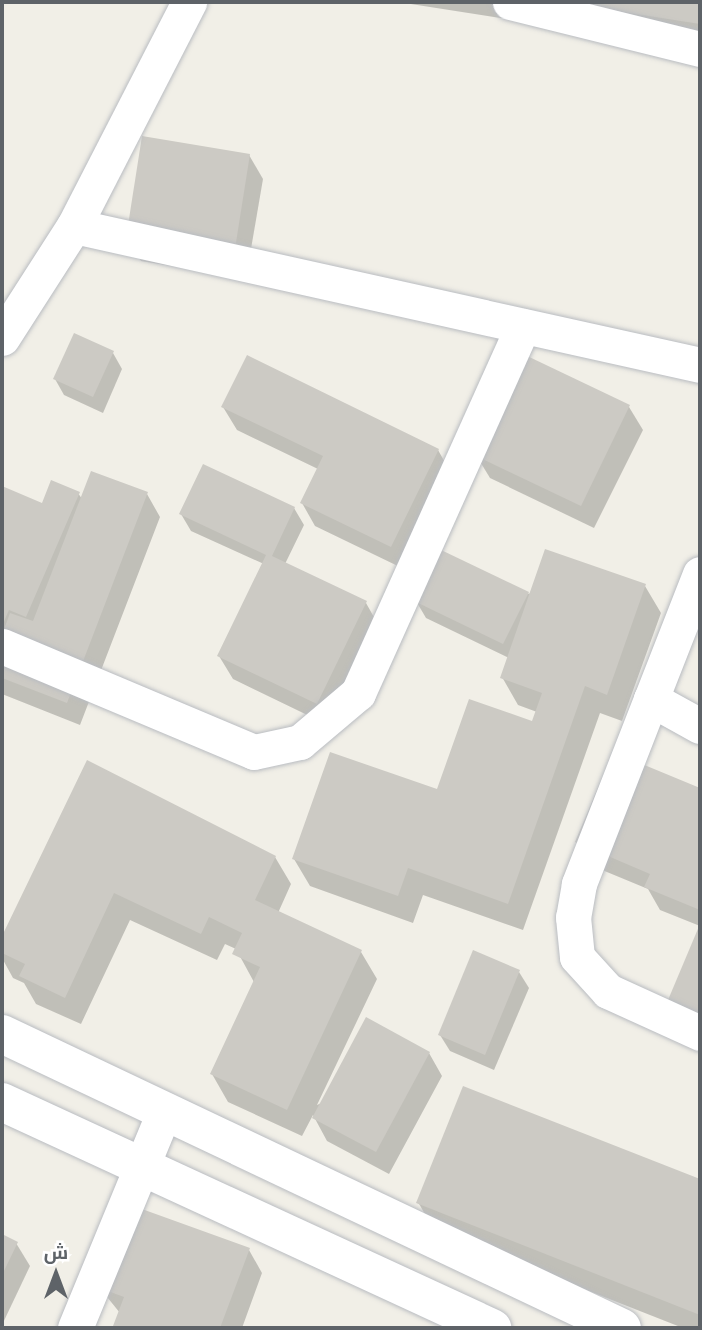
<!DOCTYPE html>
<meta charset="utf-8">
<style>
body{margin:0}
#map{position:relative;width:702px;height:1330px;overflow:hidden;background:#f1efe7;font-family:Cabin,Cairo,sans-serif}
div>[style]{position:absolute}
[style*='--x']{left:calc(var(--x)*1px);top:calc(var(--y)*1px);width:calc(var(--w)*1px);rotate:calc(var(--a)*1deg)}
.shadow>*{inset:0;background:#0003}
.building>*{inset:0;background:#cccac4}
.roads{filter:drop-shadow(0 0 2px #b9bcc1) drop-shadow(0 0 2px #b9bcc1)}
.minor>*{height:35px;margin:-17.5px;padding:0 17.5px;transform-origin:17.5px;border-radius:17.5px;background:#fff}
.tertiary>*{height:38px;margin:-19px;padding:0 19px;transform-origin:19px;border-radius:19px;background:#fff}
span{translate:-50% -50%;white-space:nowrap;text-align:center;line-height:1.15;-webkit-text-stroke:5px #fff;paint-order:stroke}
.frame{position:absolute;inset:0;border:4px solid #5e6368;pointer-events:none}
.north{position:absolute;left:21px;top:1239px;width:70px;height:70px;-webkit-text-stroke:5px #fff;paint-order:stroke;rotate:0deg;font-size:19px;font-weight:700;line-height:28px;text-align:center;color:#5e6368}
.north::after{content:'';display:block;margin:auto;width:24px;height:32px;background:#5e6368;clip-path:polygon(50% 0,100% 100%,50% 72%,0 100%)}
</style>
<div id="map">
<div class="shadow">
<div style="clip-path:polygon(398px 2px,700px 2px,700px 49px)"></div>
<div style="clip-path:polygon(249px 155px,263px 179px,246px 278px,141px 261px,127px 238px)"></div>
<div style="clip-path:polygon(113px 353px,122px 369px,103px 413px,64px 395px,55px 379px)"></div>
<div style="clip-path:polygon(524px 356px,629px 407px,643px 430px,594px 528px,490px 478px,476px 455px)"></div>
<div style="clip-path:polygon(223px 407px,438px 450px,451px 473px,404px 569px,315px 526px,302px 503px,318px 469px,237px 430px)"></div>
<div style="clip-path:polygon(2px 488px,43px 505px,78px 493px,82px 499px,147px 494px,160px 517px,80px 725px,2px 694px)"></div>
<div style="clip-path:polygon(294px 508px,304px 525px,285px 564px,366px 603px,379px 626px,330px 726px,233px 679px,219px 656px,264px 564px,191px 531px,181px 514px)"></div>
<div style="clip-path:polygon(645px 586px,661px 613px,622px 721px,600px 713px,523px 930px,423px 895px,413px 923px,310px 886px,294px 859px,438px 791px,533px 723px,537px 712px,518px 705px,502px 677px,509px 658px,426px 618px,416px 601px)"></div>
<div style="clip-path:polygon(614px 754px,700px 790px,700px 926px,660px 910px,648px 889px,590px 865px)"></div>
<div style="clip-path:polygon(88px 763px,275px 857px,291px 884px,278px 913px,361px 952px,377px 979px,317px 1105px,429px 1053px,442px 1076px,389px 1174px,327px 1141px,313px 1115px,302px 1136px,228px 1102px,212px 1074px,255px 984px,236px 949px,225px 944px,217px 960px,130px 920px,81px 1024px,36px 1004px,24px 983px,13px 978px,2px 958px,2px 941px)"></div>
<div style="clip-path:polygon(519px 972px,529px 988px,494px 1070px,450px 1051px,440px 1035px)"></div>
<div style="clip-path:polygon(464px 1088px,700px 1181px,700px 1328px,683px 1328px,434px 1230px,418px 1202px)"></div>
<div style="clip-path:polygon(2px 1236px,16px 1243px,30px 1266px,2px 1325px)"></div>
<div style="clip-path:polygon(249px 1250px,262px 1273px,242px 1328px,117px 1328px,120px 1313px,99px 1287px)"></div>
</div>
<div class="building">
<div style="clip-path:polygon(700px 2px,700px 24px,565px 3px,565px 2px)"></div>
<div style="clip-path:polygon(142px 136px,250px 154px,234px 255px,126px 238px)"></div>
<div style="clip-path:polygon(74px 333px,114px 351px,93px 397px,53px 379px)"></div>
<div style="clip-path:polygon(523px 354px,630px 405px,581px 506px,474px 455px)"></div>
<div style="clip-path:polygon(247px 355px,439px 449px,391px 547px,300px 503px,323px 456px,221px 407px)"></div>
<div style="clip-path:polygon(203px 464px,295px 507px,272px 556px,367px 601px,317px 704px,217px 656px,266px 555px,179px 514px)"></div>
<div style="clip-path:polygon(91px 471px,148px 492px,67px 703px,2px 678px,2px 635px,10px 613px,33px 621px)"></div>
<div style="clip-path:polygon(51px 480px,80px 492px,26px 617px,9px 610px,2px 626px,2px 486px,42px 503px)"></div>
<div style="clip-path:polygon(439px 549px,529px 592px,503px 644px,414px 601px)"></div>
<div style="clip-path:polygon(545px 549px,646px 584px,607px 695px,585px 686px,508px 904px,408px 868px,398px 896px,292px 859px,330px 752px,437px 789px,469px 699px,532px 721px,542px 693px,500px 678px)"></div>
<div style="clip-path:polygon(613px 752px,700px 788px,700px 910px,644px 887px,650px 874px,575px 842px)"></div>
<div style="clip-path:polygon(87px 760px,276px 856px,255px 900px,362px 950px,287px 1110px,210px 1074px,260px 967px,232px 954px,242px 933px,209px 917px,201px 934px,114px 893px,65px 998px,19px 976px,25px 964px,2px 953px,2px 936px)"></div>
<div style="clip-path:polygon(700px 924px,700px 1014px,668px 1000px)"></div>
<div style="clip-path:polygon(473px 950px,520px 970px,485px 1055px,438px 1035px)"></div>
<div style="clip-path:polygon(366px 1017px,430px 1052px,376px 1152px,312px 1118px)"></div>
<div style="clip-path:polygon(463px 1086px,700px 1179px,700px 1315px,416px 1203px)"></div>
<div style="clip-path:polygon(128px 1204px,250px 1248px,220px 1328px,113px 1326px,124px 1297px,97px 1287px)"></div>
<div style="clip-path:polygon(2px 1234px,18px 1242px,2px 1275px)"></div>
</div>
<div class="roads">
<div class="minor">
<div style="--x:510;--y:2;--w:196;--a:13.9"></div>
<div style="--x:74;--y:226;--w:252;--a:-62.8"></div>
<div style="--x:2;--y:338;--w:133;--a:-57.3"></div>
<div style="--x:74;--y:226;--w:641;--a:12.52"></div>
<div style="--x:700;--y:574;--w:134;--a:111.4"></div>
<div style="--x:651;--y:699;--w:56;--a:28.9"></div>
<div style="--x:2;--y:646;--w:273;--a:22.8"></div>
<div style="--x:254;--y:752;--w:47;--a:-12.3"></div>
<div style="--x:300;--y:742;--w:76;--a:-40.2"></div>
<div style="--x:358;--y:693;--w:402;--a:-65.8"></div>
<div style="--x:651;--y:699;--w:199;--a:111.3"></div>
<div style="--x:579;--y:884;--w:34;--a:100"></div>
<div style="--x:573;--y:917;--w:40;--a:84.3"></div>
<div style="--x:577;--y:957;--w:46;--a:47.6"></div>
<div style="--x:608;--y:991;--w:101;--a:24.5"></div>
<div style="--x:75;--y:1328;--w:236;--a:-67.6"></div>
</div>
<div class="tertiary">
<div style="--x:2;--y:1034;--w:686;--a:25.37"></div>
<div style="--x:2;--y:1102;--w:540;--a:24.76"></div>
</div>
</div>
<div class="frame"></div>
<div class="north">ش</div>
</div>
